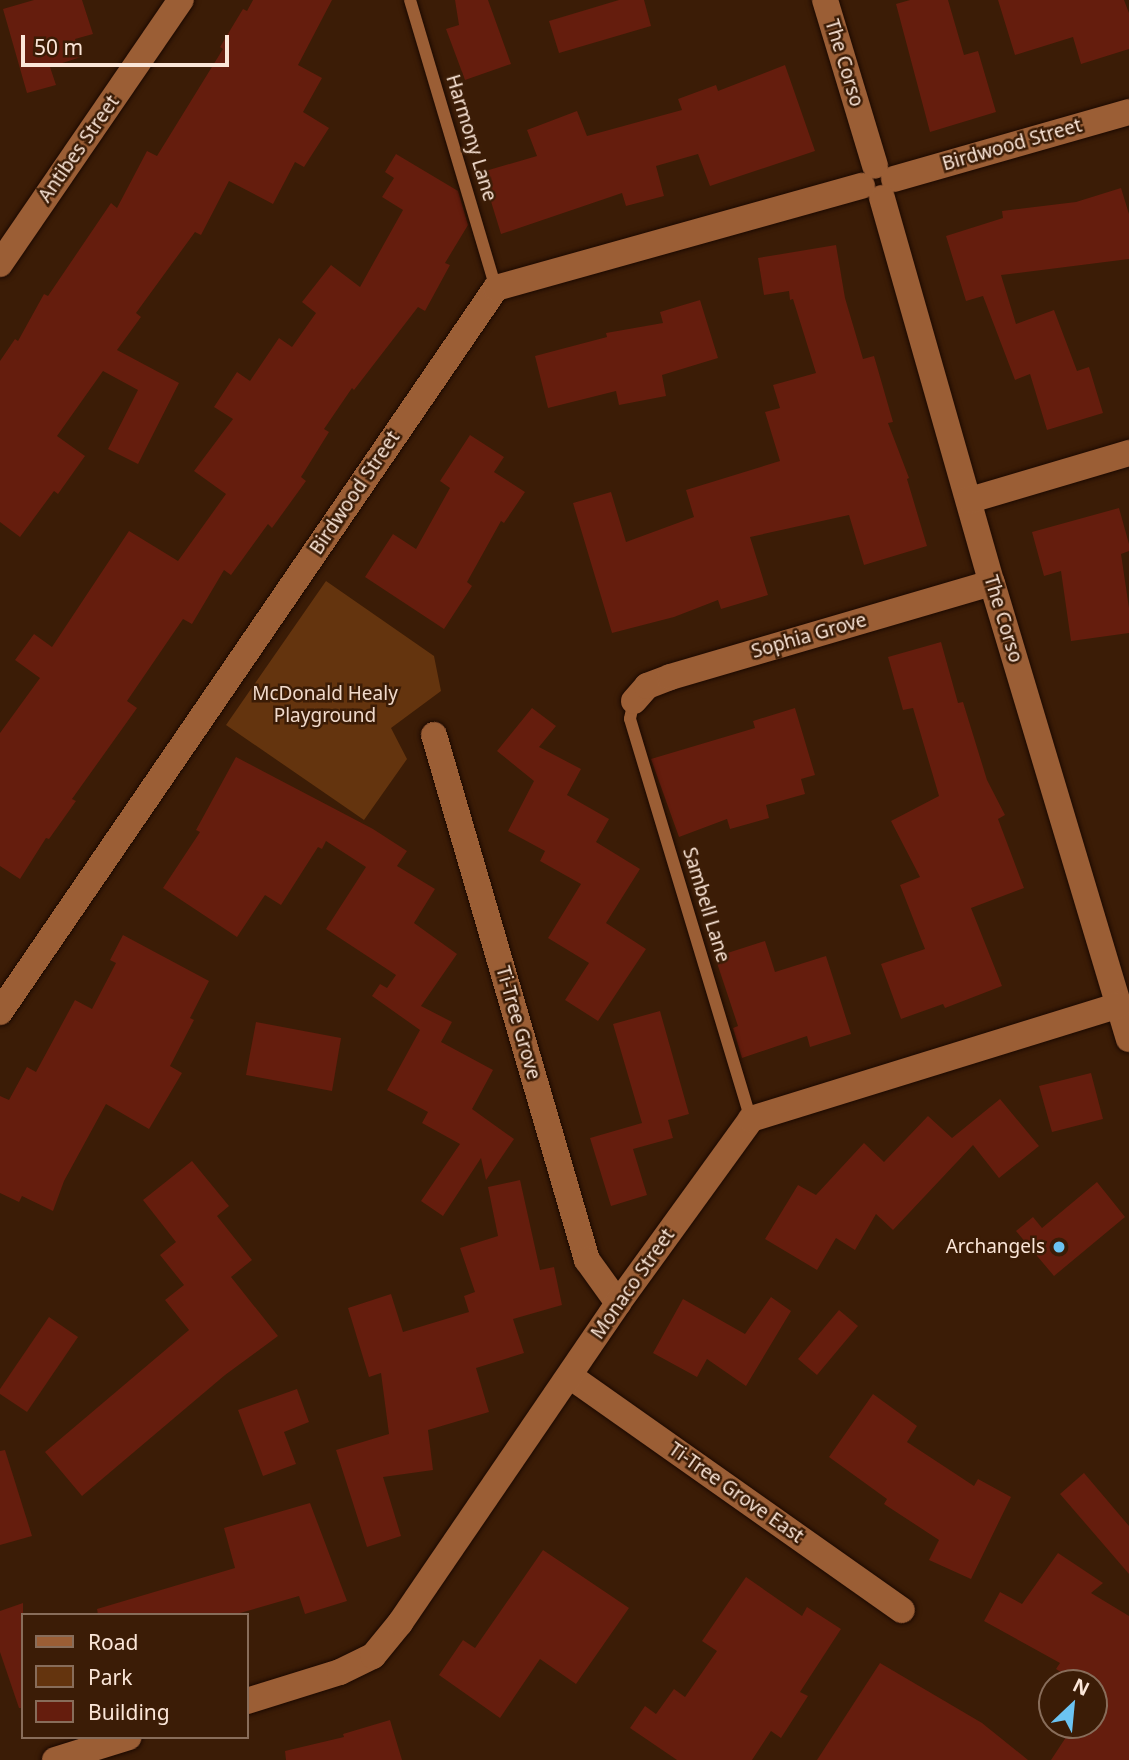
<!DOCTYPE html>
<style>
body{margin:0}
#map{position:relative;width:1129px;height:1760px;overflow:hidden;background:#3b1c06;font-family:"Noto Sans",sans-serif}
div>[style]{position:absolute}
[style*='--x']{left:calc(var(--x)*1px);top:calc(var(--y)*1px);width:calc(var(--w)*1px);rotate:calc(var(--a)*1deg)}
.green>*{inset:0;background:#64340e}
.building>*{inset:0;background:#651d0d}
.roads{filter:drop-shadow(0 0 2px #1b0901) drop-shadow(0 0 2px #1b0901)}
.service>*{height:12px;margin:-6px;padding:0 6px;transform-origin:6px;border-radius:6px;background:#9b5e35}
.minor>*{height:26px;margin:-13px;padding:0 13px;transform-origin:13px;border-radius:13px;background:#9b5e35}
.dots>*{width:19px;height:19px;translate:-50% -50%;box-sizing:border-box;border:4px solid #3b1c06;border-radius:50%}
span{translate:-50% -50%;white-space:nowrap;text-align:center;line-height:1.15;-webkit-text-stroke:5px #3b1c06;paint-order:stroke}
.street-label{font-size:19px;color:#fbe6d8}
.park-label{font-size:19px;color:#f1dacb}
.poi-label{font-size:19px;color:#fbe6d8}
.right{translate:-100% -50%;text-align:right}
.legend{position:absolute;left:21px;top:1613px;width:228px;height:126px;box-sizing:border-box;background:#3b1c06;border:2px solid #886d5a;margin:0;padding:9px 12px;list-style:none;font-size:21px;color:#fbe6d8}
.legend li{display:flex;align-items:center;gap:14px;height:35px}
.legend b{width:35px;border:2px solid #886d5a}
.north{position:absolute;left:1038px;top:1669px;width:70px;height:70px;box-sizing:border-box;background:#3b1c06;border:2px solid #886d5a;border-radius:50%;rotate:26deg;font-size:19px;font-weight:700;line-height:28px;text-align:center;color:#fbe6d8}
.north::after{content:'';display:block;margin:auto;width:24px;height:32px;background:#6bc3f2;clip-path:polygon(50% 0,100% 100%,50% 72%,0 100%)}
.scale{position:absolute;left:21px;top:35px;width:208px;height:32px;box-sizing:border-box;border:4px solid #fbe6d8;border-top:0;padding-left:9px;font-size:21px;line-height:24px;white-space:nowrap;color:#fbe6d8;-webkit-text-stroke:5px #3b1c06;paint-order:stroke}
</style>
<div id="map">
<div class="green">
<div style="clip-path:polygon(326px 581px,434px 656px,441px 691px,391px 728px,407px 759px,364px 820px,226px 725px)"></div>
</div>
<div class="building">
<div style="clip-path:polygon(34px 0,82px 0,93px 34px,75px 39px,81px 57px,50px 67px,56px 85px,27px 93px,3px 9px)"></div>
<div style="clip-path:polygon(253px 0,332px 0,298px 65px,322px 78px,303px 112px,329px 128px,304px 167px,295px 162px,273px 204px,229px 181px,201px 235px,195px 232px,136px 313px,141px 317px,117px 350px,179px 383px,138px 464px,108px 449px,138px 390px,103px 371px,57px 436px,85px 456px,58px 494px,54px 491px,20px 537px,0 522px,0 361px,15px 339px,18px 341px,44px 294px,48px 296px,111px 203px,117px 208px,147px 151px,157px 156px,223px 49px,220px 47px,243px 9px,247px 11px)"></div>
<div style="clip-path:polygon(455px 0,488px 0,511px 64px,465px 80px,446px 29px,459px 25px)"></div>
<div style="clip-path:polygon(619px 0,644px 0,651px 26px,559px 53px,549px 21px)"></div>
<div style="clip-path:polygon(910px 0,948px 0,964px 55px,978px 51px,996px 112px,930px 132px,896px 4px)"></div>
<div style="clip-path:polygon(998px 0,1124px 0,1129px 13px,1129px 49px,1081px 64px,1073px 37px,1015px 55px)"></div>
<div style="clip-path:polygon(785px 65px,815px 151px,710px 186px,698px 154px,656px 166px,664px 196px,626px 206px,622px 193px,501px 234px,482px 172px,537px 156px,527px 130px,577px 111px,587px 136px,682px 110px,678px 99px,716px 85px,718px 91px)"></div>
<div style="clip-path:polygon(396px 154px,458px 191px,468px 225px,445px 263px,450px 265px,425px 311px,418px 307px,354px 390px,352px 388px,324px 429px,329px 432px,301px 477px,306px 481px,272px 528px,268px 524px,231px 575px,224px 570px,192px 624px,183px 619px,127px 701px,137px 708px,72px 799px,76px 801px,49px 839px,46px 838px,20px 879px,0 866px,0 733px,40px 678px,15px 660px,34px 634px,52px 647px,129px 531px,178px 561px,226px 494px,194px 471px,233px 419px,214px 407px,237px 372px,250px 381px,279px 338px,292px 347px,316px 313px,302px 302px,331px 265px,360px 287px,403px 210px,382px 197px,394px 178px,385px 172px)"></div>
<div style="clip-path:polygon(1121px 188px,1129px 214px,1129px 259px,1001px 275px,1016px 324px,1054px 310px,1077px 371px,1089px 367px,1103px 413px,1047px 430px,1030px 374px,1015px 380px,983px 296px,966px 301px,946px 236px,1003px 218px,1002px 211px,1076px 202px)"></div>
<div style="clip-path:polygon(836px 245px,845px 298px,863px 359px,874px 356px,893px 422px,888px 423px,909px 478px,907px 479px,927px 546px,864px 565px,849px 515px,750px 537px,768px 595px,721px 609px,718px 600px,674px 617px,612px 633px,573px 503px,611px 492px,626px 542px,694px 517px,686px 490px,780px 461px,765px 412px,780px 408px,773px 385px,816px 373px,793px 299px,790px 300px,789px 291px,764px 295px,758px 258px)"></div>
<div style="clip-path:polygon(700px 300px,718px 358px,662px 375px,666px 396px,619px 405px,616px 391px,548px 408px,535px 356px,607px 337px,606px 333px,663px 323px,660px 312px)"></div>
<div style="clip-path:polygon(470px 435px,504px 457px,494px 472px,525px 492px,504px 523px,501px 521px,467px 582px,472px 586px,444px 629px,365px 577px,393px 534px,416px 549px,450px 488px,440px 481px)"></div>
<div style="clip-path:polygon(1119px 508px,1129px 544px,1129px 551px,1121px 554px,1129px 608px,1129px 633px,1071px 641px,1061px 571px,1044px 576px,1032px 532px)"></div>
<div style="clip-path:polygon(941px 642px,958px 703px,963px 702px,987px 780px,1005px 815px,998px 819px,1024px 888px,971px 908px,1002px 986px,945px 1008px,943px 1004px,901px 1019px,881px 964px,925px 949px,900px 885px,920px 877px,891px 821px,939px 796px,913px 708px,903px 710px,888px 657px)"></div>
<div style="clip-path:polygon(532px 708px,556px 726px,539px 747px,581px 769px,567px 795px,609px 819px,596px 842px,640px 869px,606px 923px,646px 949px,598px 1021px,565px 1000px,589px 963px,548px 938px,581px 884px,540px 861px,545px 851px,508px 831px,534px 781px,497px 751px)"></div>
<div style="clip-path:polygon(795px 708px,815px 775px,801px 779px,805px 794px,766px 805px,769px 818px,730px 829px,727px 819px,679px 837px,651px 759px,755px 728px,753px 721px)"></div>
<div style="clip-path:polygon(236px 757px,373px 829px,407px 851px,397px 866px,435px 889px,414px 923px,457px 954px,421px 1006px,452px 1022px,441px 1042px,493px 1070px,472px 1109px,514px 1139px,486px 1180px,481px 1158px,443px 1216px,421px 1201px,460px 1144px,422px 1123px,428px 1112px,387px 1090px,420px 1030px,372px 996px,380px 984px,387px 988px,396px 975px,326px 929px,366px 867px,326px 841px,322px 849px,318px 847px,281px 905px,265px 895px,237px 937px,163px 888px,200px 832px,196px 830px)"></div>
<div style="clip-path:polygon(123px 935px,209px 981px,190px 1018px,194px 1020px,170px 1066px,182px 1073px,149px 1129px,106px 1104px,64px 1181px,53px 1211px,22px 1196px,19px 1202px,0 1193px,0 1096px,9px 1100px,27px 1067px,36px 1072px,75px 1000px,92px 1009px,116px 963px,110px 960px)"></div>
<div style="clip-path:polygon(765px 941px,775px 972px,826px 956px,851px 1034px,810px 1047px,807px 1036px,742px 1058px,733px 1028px,738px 1026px,715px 957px)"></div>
<div style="clip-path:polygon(660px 1011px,689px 1114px,668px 1120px,673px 1138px,633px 1149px,647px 1195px,611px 1206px,590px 1138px,642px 1123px,613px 1024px)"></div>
<div style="clip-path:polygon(256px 1022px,341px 1038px,332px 1091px,246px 1075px)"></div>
<div style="clip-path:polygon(1091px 1073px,1103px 1119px,1052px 1132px,1039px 1086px)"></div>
<div style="clip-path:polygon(1000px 1099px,1039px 1146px,999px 1178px,973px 1145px,893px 1230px,876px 1214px,855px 1250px,836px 1238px,817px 1270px,765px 1239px,798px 1185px,816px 1195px,864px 1143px,884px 1162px,928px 1116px,952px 1138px)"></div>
<div style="clip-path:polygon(192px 1161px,229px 1206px,217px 1216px,252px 1260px,231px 1277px,278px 1336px,225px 1375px,82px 1496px,45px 1452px,189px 1330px,165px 1300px,184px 1285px,160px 1255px,176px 1242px,143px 1200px)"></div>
<div style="clip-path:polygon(520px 1180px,540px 1270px,554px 1267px,562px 1305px,513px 1319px,524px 1353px,476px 1368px,489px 1412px,428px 1430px,433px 1470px,383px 1477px,401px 1536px,367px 1547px,336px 1450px,389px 1434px,381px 1373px,369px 1377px,348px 1308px,391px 1294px,403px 1332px,469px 1312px,464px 1296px,475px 1292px,460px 1248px,498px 1236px,488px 1187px)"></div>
<div style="clip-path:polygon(1097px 1182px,1125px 1217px,1054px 1276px,1016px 1231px,1033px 1217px,1042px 1228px)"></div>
<div style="clip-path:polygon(771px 1297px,791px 1311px,746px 1386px,707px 1359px,697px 1377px,653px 1353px,683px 1299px,745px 1334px)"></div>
<div style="clip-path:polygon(839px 1310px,858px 1326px,817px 1375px,798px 1359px)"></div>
<div style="clip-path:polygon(49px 1317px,78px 1337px,27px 1412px,0 1394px,0 1389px)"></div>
<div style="clip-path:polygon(297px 1389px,309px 1422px,284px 1432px,296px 1464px,263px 1476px,238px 1410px)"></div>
<div style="clip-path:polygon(873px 1394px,917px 1426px,907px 1442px,974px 1486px,978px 1479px,1011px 1497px,971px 1579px,929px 1560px,939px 1540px,884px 1504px,887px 1499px,829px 1457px)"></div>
<div style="clip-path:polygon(5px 1450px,32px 1536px,0 1545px,0 1451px)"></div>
<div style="clip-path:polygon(1084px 1473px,1129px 1526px,1129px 1574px,1060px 1494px)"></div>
<div style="clip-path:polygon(310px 1503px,347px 1601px,305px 1614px,299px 1596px,233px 1615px,98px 1615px,97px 1609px,235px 1568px,224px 1528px)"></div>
<div style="clip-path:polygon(543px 1550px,629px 1608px,576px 1684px,540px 1659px,500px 1718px,439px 1675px,463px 1640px,475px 1648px)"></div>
<div style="clip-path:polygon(1058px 1553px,1103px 1583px,1091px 1593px,1129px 1616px,1129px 1760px,1051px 1760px,1074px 1725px,1094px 1725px,1094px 1683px,1078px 1683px,1056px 1669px,1060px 1663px,984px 1621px,1000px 1592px,1022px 1604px)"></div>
<div style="clip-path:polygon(746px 1577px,802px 1616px,807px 1607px,841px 1629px,800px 1692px,808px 1696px,781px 1738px,771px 1731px,752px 1760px,677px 1760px,630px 1728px,645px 1706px,656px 1714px,674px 1689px,685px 1697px,717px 1651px,702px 1641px)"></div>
<div style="clip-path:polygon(23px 1603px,23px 1708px,19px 1708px,0 1652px,0 1611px)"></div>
<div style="clip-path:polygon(880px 1663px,982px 1723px,1028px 1760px,817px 1760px)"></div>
<div style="clip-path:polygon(390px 1720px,402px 1760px,286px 1760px,285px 1751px,344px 1737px,343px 1734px)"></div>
</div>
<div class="roads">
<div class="service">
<div style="--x:410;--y:0;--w:301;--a:73.4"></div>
<div style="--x:634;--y:701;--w:18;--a:103"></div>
<div style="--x:630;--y:719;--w:418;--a:73.2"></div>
</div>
<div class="minor">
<div style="--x:825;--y:0;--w:173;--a:73.2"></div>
<div style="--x:894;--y:179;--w:244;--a:-15.9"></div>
<div style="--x:882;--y:198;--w:400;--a:74.1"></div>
<div style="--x:992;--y:583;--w:476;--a:73.3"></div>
<div style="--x:0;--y:264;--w:320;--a:-55.6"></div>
<div style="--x:970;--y:500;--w:166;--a:-16.5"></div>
<div style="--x:634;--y:701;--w:20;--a:-49"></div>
<div style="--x:647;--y:686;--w:25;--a:-21"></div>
<div style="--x:670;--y:677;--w:335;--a:-16.3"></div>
<div style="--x:434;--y:735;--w:547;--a:73.75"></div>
<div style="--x:587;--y:1260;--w:53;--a:54.2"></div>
<div style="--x:0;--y:1012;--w:878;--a:-55.59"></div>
<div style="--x:496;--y:288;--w:380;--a:-15.6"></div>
<div style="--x:570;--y:1376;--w:406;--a:35.2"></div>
<div style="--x:247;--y:1701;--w:97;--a:-17.3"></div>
<div style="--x:340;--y:1672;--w:37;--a:-26"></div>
<div style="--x:373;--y:1656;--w:43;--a:-50.7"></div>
<div style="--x:400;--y:1623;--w:387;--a:-55.7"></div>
<div style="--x:618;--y:1303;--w:227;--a:-54.1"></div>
<div style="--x:751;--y:1119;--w:385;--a:-17.2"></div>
<div style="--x:55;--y:1760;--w:77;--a:-17.3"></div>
</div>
</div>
<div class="dots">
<div style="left:1059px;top:1247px;background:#6bc3f2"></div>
</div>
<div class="street-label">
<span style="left:844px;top:63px;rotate:73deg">The Corso</span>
<span style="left:471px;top:138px;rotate:73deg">Harmony Lane</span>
<span style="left:1012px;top:145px;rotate:-16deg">Birdwood Street</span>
<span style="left:79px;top:149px;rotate:-55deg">Antibes Street</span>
<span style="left:355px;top:493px;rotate:-56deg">Birdwood Street</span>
<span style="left:1003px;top:619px;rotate:73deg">The Corso</span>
<span style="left:809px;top:636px;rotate:-16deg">Sophia Grove</span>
<span style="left:706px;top:905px;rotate:73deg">Sambell Lane</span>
<span style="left:518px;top:1023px;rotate:74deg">Ti-Tree Grove</span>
<span style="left:633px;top:1284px;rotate:-55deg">Monaco Street</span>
<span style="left:736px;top:1493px;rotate:35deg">Ti-Tree Grove East</span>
</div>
<div class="park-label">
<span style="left:325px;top:705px">McDonald Healy<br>Playground</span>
</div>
<div class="poi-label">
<span class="right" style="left:1045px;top:1247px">Archangels</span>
</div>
<ul class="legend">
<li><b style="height:9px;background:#9b5e35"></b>Road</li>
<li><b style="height:19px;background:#64340e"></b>Park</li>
<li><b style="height:19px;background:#651d0d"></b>Building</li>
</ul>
<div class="north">N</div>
<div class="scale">50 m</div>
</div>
